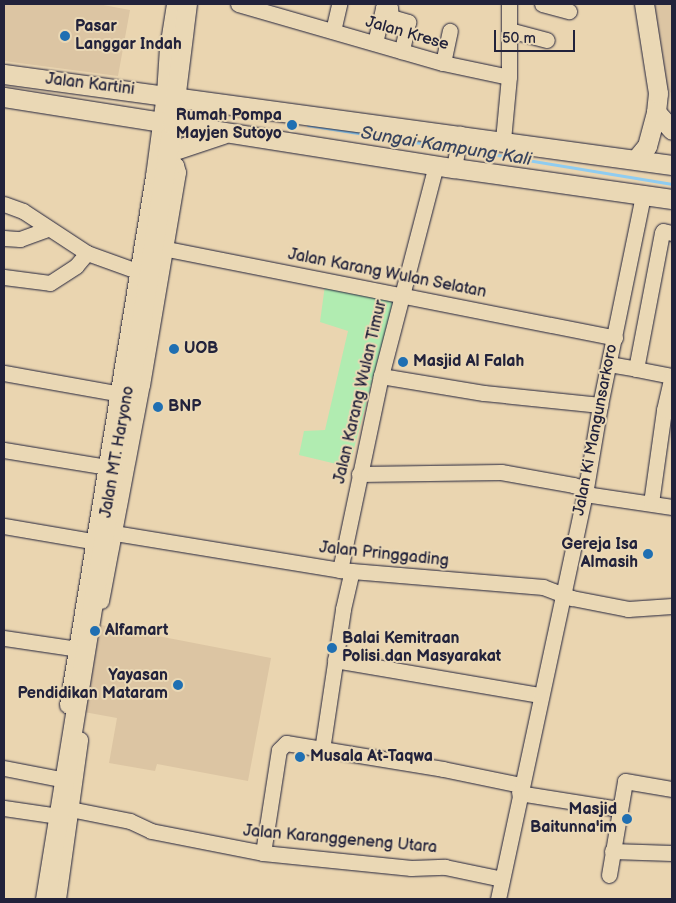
<!DOCTYPE html>
<style>
body{margin:0}
#map{position:relative;width:676px;height:903px;overflow:hidden;background:#ead5b0;font-family:"Balsamiq Sans",sans-serif}
div>[style]{position:absolute}
[style*='--x']{left:calc(var(--x)*1px);top:calc(var(--y)*1px);width:calc(var(--w)*1px);rotate:calc(var(--a)*1deg)}
.built>*{inset:0;background:#dcc5a3}
.green>*{inset:0;background:#b1ecb1}
.stream>*{height:3px;margin:-1.5px;padding:0 1.5px;transform-origin:1.5px;border-radius:1.5px;background:#8fccf0}
.roads{filter:drop-shadow(0 0 1px #22223b) drop-shadow(0 0 1px #22223b)}
.minor>*{height:15px;margin:-7.5px;padding:0 7.5px;transform-origin:7.5px;border-radius:7.5px;background:#ead8b5}
.major>*{height:19px;margin:-9.5px;padding:0 9.5px;transform-origin:9.5px;border-radius:9.5px;background:#ead8b5}
.dots>*{width:14px;height:14px;translate:-50% -50%;box-sizing:border-box;border:2px solid #ead8b5;border-radius:50%}
span{translate:-50% -50%;white-space:nowrap;text-align:center;line-height:1.15;-webkit-text-stroke:4px #ead8b5;paint-order:stroke}
.poi-label{font-size:16px;color:#22223b;font-weight:700}
.left{translate:0 -50%;text-align:left}
.right{translate:-100% -50%;text-align:right}
.street-label{font-size:16px;color:#22223b}
.water-label{font-size:18px;color:#38445f;font-style:italic}
.frame{position:absolute;inset:0;border:5px solid #22223b;pointer-events:none}
.scale{position:absolute;left:494px;top:30px;width:81px;height:22px;box-sizing:border-box;border:2px solid #22223b;border-top:0;padding-left:6px;font-size:15px;line-height:18px;white-space:nowrap;color:#22223b;-webkit-text-stroke:4px #ead8b5;paint-order:stroke}
</style>
<div id="map">
<div class="built">
<div style="clip-path:polygon(4px 4px,98px 4px,130px 10px,118px 76px,4px 61px)"></div>
<div style="clip-path:polygon(653px 4px,672px 4px,672px 95px,667px 87px)"></div>
<div style="clip-path:polygon(101px 625px,271px 658px,248px 781px,157px 764px,155px 771px,109px 763px,117px 718px,84px 712px)"></div>
</div>
<div class="green">
<div style="clip-path:polygon(325px 285px,394px 300px,349px 467px,299px 455px,304px 431px,325px 430px,348px 331px,320px 322px)"></div>
</div>
<div class="stream">
<div style="--x:308;--y:125;--w:146;--a:9.1"></div>
<div style="--x:461;--y:149;--w:214;--a:9.4"></div>
</div>
<div class="roads">
<div class="minor">
<div style="--x:238;--y:4;--w:213;--a:16.1"></div>
<div style="--x:443;--y:63;--w:67;--a:12"></div>
<div style="--x:542;--y:4;--w:28;--a:15"></div>
<div style="--x:509;--y:30;--w:39;--a:15"></div>
<div style="--x:333;--y:31;--w:28;--a:-77"></div>
<div style="--x:375;--y:43;--w:36;--a:-77"></div>
<div style="--x:383;--y:8;--w:7;--a:0"></div>
<div style="--x:390;--y:8;--w:9;--a:84"></div>
<div style="--x:391;--y:17;--w:18;--a:16"></div>
<div style="--x:408;--y:22;--w:30;--a:102"></div>
<div style="--x:443;--y:63;--w:33;--a:-78"></div>
<div style="--x:503;--y:140;--w:63;--a:-84.6"></div>
<div style="--x:509;--y:77;--w:73;--a:-90"></div>
<div style="--x:454;--y:168;--w:35;--a:-80"></div>
<div style="--x:4;--y:204;--w:20;--a:20"></div>
<div style="--x:23;--y:211;--w:77;--a:33.3"></div>
<div style="--x:87;--y:253;--w:53;--a:19.8"></div>
<div style="--x:4;--y:238;--w:16;--a:4"></div>
<div style="--x:20;--y:239;--w:30;--a:-20"></div>
<div style="--x:152;--y:246;--w:472;--a:11.2"></div>
<div style="--x:4;--y:277;--w:46;--a:7.4"></div>
<div style="--x:50;--y:283;--w:31;--a:-33"></div>
<div style="--x:76;--y:266;--w:17;--a:-50"></div>
<div style="--x:609;--y:364;--w:27;--a:10"></div>
<div style="--x:636;--y:369;--w:138;--a:-79.2"></div>
<div style="--x:662;--y:233;--w:2;--a:-63"></div>
<div style="--x:663;--y:231;--w:9;--a:13"></div>
<div style="--x:636;--y:369;--w:37;--a:11"></div>
<div style="--x:4;--y:373;--w:124;--a:10.2"></div>
<div style="--x:381;--y:376;--w:104;--a:9.4"></div>
<div style="--x:484;--y:393;--w:117;--a:5.9"></div>
<div style="--x:4;--y:450;--w:110;--a:9.4"></div>
<div style="--x:359;--y:474;--w:142;--a:-0.8"></div>
<div style="--x:501;--y:472;--w:73;--a:10.2"></div>
<div style="--x:573;--y:485;--w:14;--a:17"></div>
<div style="--x:585;--y:494;--w:88;--a:8.5"></div>
<div style="--x:651;--y:503;--w:94;--a:-82"></div>
<div style="--x:664;--y:410;--w:35;--a:-77"></div>
<div style="--x:4;--y:526;--w:89;--a:9.7"></div>
<div style="--x:92;--y:541;--w:24;--a:-19"></div>
<div style="--x:115;--y:533;--w:228;--a:9.3"></div>
<div style="--x:340;--y:570;--w:204;--a:4.8"></div>
<div style="--x:543;--y:587;--w:31;--a:21"></div>
<div style="--x:572;--y:598;--w:57;--a:11.1"></div>
<div style="--x:628;--y:609;--w:44;--a:-3.9"></div>
<div style="--x:340;--y:570;--w:198;--a:-78.1"></div>
<div style="--x:381;--y:376;--w:218;--a:-75.4"></div>
<div style="--x:101;--y:601;--w:220;--a:-79.3"></div>
<div style="--x:142;--y:385;--w:216;--a:-80.4"></div>
<div style="--x:178;--y:172;--w:7;--a:-106"></div>
<div style="--x:176;--y:165;--w:13;--a:-141"></div>
<div style="--x:4;--y:638;--w:82;--a:8.4"></div>
<div style="--x:335;--y:660;--w:208;--a:9.7"></div>
<div style="--x:67;--y:705;--w:536;--a:-80.77"></div>
<div style="--x:153;--y:176;--w:83;--a:-82.4"></div>
<div style="--x:164;--y:94;--w:46;--a:-86.3"></div>
<div style="--x:167;--y:48;--w:45;--a:-81"></div>
<div style="--x:322;--y:750;--w:143;--a:-81.5"></div>
<div style="--x:343;--y:609;--w:39;--a:-77"></div>
<div style="--x:4;--y:768;--w:62;--a:11.1"></div>
<div style="--x:519;--y:793;--w:101;--a:9.1"></div>
<div style="--x:60;--y:807;--w:71;--a:11.3"></div>
<div style="--x:130;--y:821;--w:23;--a:25"></div>
<div style="--x:151;--y:831;--w:114;--a:11.1"></div>
<div style="--x:263;--y:853;--w:149;--a:5.8"></div>
<div style="--x:411;--y:868;--w:34;--a:-2"></div>
<div style="--x:445;--y:867;--w:58;--a:11.9"></div>
<div style="--x:4;--y:808;--w:55;--a:8.4"></div>
<div style="--x:612;--y:851;--w:60;--a:1.9"></div>
<div style="--x:263;--y:853;--w:104;--a:-81.2"></div>
<div style="--x:279;--y:750;--w:10;--a:-45"></div>
<div style="--x:286;--y:743;--w:159;--a:9.4"></div>
<div style="--x:443;--y:769;--w:80;--a:11.6"></div>
<div style="--x:609;--y:875;--w:95;--a:-80.3"></div>
<div style="--x:625;--y:781;--w:48;--a:9.7"></div>
<div style="--x:58;--y:899;--w:161;--a:-82.1"></div>
<div style="--x:498;--y:899;--w:414;--a:-77.9"></div>
<div style="--x:585;--y:494;--w:90;--a:-80.4"></div>
<div style="--x:600;--y:405;--w:214;--a:-78.4"></div>
</div>
<div class="major">
<div style="--x:4;--y:74;--w:674;--a:7.76"></div>
<div style="--x:4;--y:97;--w:456;--a:9"></div>
<div style="--x:454;--y:168;--w:220;--a:8.1"></div>
<div style="--x:656;--y:112;--w:24;--a:48"></div>
<div style="--x:166;--y:153;--w:60;--a:-18.4"></div>
<div style="--x:636;--y:159;--w:17;--a:-50"></div>
<div style="--x:647;--y:146;--w:35;--a:-75"></div>
<div style="--x:656;--y:112;--w:19;--a:-84"></div>
<div style="--x:658;--y:93;--w:90;--a:-98.9"></div>
<div style="--x:45;--y:899;--w:469;--a:-80.8"></div>
<div style="--x:120;--y:436;--w:96;--a:-79.2"></div>
<div style="--x:138;--y:342;--w:221;--a:-81.1"></div>
<div style="--x:172;--y:124;--w:121;--a:-82.9"></div>
</div>
</div>
<div class="dots">
<div style="left:65px;top:36px;background:#1f6fb2"></div>
<div style="left:292px;top:125px;background:#1f6fb2"></div>
<div style="left:174px;top:349px;background:#1f6fb2"></div>
<div style="left:403px;top:362px;background:#1f6fb2"></div>
<div style="left:158px;top:407px;background:#1f6fb2"></div>
<div style="left:648px;top:554px;background:#1f6fb2"></div>
<div style="left:95px;top:631px;background:#1f6fb2"></div>
<div style="left:332px;top:648px;background:#1f6fb2"></div>
<div style="left:178px;top:685px;background:#1f6fb2"></div>
<div style="left:300px;top:757px;background:#1f6fb2"></div>
<div style="left:627px;top:819px;background:#1f6fb2"></div>
</div>
<div class="poi-label">
<span class="left" style="left:75px;top:36px">Pasar<br>Langgar Indah</span>
<span class="right" style="left:282px;top:125px">Rumah Pompa<br>Mayjen Sutoyo</span>
<span class="left" style="left:184px;top:349px">UOB</span>
<span class="left" style="left:413px;top:362px">Masjid Al Falah</span>
<span class="left" style="left:168px;top:407px">BNP</span>
<span class="right" style="left:638px;top:554px">Gereja Isa<br>Almasih</span>
<span class="left" style="left:105px;top:631px">Alfamart</span>
<span class="left" style="left:342px;top:648px">Balai Kemitraan<br>Polisi dan Masyarakat</span>
<span class="right" style="left:168px;top:685px">Yayasan<br>Pendidikan Mataram</span>
<span class="left" style="left:310px;top:757px">Musala At-Taqwa</span>
<span class="right" style="left:617px;top:819px">Masjid<br>Baitunna'im</span>
</div>
<div class="street-label">
<span style="left:407px;top:34px;rotate:16deg">Jalan Krese</span>
<span style="left:90px;top:85px;rotate:7deg">Jalan Kartini</span>
<span style="left:387px;top:274px;rotate:11deg">Jalan Karang Wulan Selatan</span>
<span style="left:361px;top:392px;rotate:-77deg">Jalan Karang Wulan Timur</span>
<span style="left:596px;top:430px;rotate:-79deg">Jalan Ki Mangunsarkoro</span>
<span style="left:118px;top:452px;rotate:-80deg">Jalan MT. Haryono</span>
<span style="left:384px;top:555px;rotate:6deg">Jalan Pringgading</span>
<span style="left:340px;top:840px;rotate:5deg">Jalan Karanggeneng Utara</span>
</div>
<div class="water-label">
<span style="left:446px;top:147px;rotate:9deg">Sungai Kampung Kali</span>
</div>
<div class="frame"></div>
<div class="scale">50 m</div>
</div>
